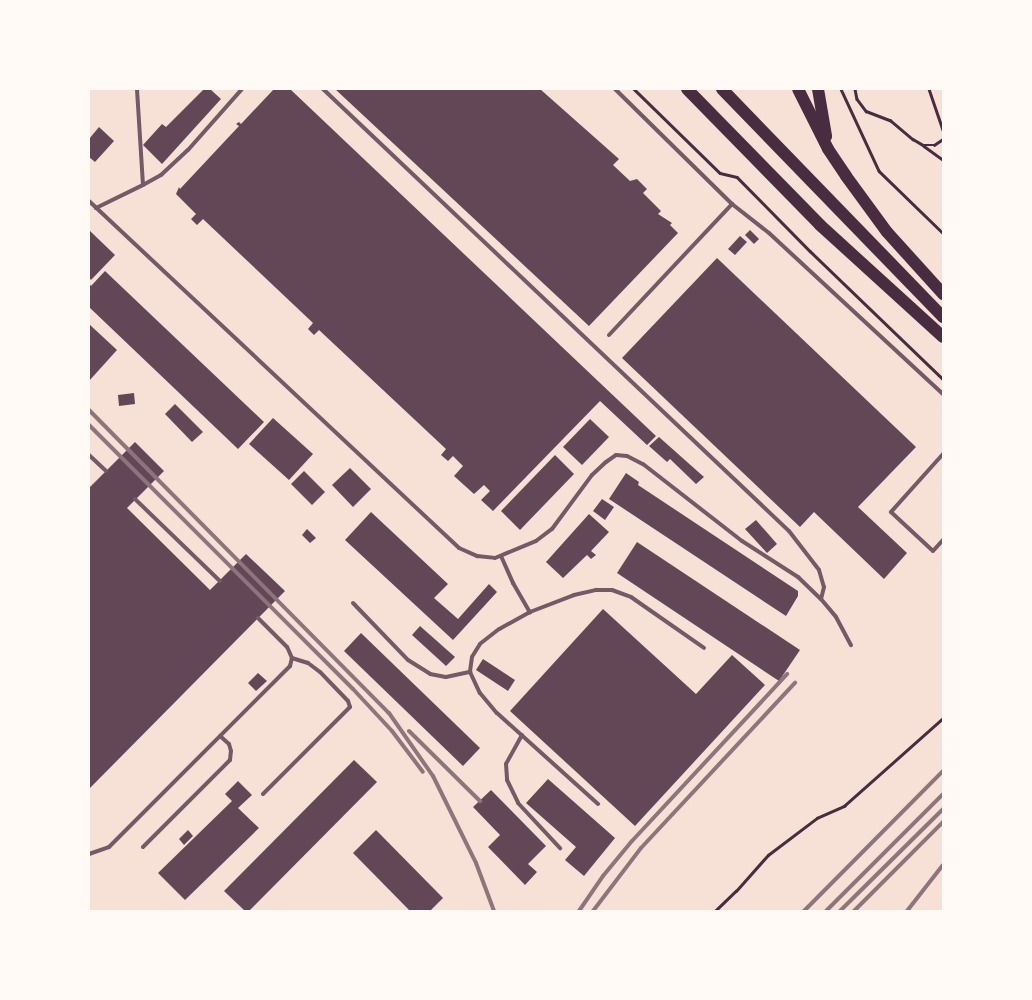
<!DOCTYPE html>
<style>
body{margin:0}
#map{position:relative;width:1032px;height:1000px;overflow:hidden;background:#f7e1d7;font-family:"Playfair Display",serif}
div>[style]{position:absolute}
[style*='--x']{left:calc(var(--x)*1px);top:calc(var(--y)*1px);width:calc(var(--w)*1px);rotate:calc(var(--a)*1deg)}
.building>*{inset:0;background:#644757}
.path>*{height:2.5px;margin:-1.25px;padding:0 1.25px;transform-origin:1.25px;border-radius:1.25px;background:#4a2c40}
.service>*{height:4px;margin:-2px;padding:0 2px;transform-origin:2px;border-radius:2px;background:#755966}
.trunk>*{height:12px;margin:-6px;padding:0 6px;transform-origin:6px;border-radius:6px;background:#4a2c40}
.rail>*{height:4px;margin:-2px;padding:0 2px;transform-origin:2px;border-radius:2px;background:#8f747c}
span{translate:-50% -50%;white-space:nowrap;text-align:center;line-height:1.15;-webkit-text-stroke:4px #fffaf5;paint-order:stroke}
.frame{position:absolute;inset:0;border:90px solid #fffaf5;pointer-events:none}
</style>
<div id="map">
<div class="building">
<div style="clip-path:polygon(204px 89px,210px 89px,221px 99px,162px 164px,143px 145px,162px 124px,166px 127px)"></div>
<div style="clip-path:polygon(274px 89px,290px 89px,656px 436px,647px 445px,600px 401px,493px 511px,481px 500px,490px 491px,484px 485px,474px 494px,454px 476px,463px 466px,453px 456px,448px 461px,441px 455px,446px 449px,319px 330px,314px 335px,308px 329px,313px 323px,203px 219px,197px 225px,191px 219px,196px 214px,176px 194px,179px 187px,180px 189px,239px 126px,236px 124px,239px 122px,241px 124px)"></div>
<div style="clip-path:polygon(335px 89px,540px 89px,619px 159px,613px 165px,630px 181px,637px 179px,647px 189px,643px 193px,661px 211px,658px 214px,672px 223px,670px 225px,678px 233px,589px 326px)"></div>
<div style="clip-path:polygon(99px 127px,114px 141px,95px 162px,89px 157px,89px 139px)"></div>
<div style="clip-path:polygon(89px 230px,115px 255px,91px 280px,89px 277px)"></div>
<div style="clip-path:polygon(750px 230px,759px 239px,754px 244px,745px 235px)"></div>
<div style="clip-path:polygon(740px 236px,747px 242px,735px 255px,728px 249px)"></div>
<div style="clip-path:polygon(717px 258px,916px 447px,858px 507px,907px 553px,884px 579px,814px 512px,800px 527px,622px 358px)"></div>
<div style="clip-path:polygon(105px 271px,264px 422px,238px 449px,89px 307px,89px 283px,91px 286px)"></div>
<div style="clip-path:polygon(89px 324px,117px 350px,89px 381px)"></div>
<div style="clip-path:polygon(134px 393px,135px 404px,119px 406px,118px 395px)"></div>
<div style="clip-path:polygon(175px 404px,203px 432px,192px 442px,165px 414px)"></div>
<div style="clip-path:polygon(273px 418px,313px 454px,289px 480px,249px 444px)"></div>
<div style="clip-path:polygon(590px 419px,609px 437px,582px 465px,563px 447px)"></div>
<div style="clip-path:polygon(659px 437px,704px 477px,696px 484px,670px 459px,667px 462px,649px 446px)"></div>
<div style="clip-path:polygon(135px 442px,164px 471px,127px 508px,210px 590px,246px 554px,285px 591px,89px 789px,89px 488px)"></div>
<div style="clip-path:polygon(555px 455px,574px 474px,520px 530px,501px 511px)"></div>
<div style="clip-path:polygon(350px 468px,371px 489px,353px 507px,332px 485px)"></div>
<div style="clip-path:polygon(304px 471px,325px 492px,312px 505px,291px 484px)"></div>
<div style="clip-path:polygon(626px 473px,639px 482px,638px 485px,798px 591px,798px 596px,786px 616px,609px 499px)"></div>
<div style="clip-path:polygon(602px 499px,614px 507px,605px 520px,593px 511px)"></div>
<div style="clip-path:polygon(371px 512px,448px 584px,434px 598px,458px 619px,489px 584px,497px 592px,453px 640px,345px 540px)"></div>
<div style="clip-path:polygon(589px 514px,609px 532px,591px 551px,596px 555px,591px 559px,587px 555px,563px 578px,546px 562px)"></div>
<div style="clip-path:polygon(756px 520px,777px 544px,767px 553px,745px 529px)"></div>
<div style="clip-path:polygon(307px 529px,316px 538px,310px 543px,302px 535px)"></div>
<div style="clip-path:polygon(637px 542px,800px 650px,779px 681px,617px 573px)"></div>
<div style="clip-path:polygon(603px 609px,696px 694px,732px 655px,765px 685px,635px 826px,510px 711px)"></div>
<div style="clip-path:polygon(420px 626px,455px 657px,446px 666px,412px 635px)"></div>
<div style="clip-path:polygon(361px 633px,480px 748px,463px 766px,344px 651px)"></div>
<div style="clip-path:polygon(483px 659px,515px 680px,508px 691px,476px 670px)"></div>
<div style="clip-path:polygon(258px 673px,267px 681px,256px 691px,248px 683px)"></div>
<div style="clip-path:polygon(354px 760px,377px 782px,249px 911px,245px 911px,224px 891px)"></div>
<div style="clip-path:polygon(548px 779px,615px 838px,584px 876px,565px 860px,576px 847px,526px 803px)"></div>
<div style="clip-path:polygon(238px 781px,252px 795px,238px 808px,259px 828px,185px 900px,158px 873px,232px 801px,225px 794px)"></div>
<div style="clip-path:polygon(491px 790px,546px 846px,528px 864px,537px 872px,525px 885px,488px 847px,500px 835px,473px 807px)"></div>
<div style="clip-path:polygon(188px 830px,193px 836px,184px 845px,179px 839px)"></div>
<div style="clip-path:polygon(376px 830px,443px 898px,430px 911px,410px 911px,353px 853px)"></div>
</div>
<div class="path">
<div style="--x:634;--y:89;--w:120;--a:44.3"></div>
<div style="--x:720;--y:173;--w:17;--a:13"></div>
<div style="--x:737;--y:177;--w:104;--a:45.4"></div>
<div style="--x:810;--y:251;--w:185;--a:43.9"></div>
<div style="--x:841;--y:89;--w:90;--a:65.1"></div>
<div style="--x:879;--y:171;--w:89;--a:44.1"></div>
<div style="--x:855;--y:89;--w:10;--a:79"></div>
<div style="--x:857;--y:99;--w:15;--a:53"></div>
<div style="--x:866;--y:111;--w:26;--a:21"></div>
<div style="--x:890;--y:120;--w:30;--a:40"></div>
<div style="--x:913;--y:139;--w:12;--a:31"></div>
<div style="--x:923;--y:145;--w:11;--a:0"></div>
<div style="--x:934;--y:145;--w:11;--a:-34"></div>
<div style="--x:929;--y:89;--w:43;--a:71.1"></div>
<div style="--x:924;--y:146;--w:24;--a:36"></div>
<div style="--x:715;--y:911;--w:29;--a:-44"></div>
<div style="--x:736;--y:891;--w:48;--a:-48.4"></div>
<div style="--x:768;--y:855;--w:61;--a:-37.1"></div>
<div style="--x:817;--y:818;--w:30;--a:-24"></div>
<div style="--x:844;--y:806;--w:132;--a:-41.6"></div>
</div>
<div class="service">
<div style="--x:323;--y:89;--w:642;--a:43.49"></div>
<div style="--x:789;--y:531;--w:49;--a:52.4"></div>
<div style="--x:819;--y:570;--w:18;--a:74"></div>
<div style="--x:824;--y:587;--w:12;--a:104"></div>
<div style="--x:615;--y:89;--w:164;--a:44.5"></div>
<div style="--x:732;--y:204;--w:47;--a:38.1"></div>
<div style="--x:769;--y:233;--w:237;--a:42.8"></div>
<div style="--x:143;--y:185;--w:21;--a:-29"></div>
<div style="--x:161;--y:175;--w:37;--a:-43"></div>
<div style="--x:188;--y:150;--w:81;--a:-48.5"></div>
<div style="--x:89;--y:201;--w:507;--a:43.16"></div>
<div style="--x:459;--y:548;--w:20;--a:24"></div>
<div style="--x:477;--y:556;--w:18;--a:6"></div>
<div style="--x:495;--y:558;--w:44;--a:-22.5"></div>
<div style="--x:536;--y:541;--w:20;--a:-37"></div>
<div style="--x:552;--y:529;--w:67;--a:-53.5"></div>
<div style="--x:592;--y:475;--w:19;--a:-43"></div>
<div style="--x:606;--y:462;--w:12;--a:-35"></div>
<div style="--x:616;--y:455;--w:11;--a:5"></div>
<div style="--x:627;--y:456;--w:18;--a:27"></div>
<div style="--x:643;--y:464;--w:125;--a:37.9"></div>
<div style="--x:742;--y:541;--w:67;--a:32.7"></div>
<div style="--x:798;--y:577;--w:32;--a:44"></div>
<div style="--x:821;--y:599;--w:23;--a:50"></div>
<div style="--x:836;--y:617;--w:32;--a:62"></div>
<div style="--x:96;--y:208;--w:52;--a:-26.1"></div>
<div style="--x:143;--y:185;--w:96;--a:-93.6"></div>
<div style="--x:609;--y:335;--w:180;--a:-46.8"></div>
<div style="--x:943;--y:454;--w:78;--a:131.9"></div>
<div style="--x:891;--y:512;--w:57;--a:42.9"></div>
<div style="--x:933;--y:551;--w:15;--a:-48"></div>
<div style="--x:89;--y:455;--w:23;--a:43"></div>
<div style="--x:135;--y:499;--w:118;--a:44"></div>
<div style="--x:501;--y:556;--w:30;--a:66"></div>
<div style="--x:513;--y:583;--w:34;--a:60"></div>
<div style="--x:530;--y:612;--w:47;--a:-21.1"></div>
<div style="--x:574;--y:595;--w:23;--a:-13"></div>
<div style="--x:596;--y:590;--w:16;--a:0"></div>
<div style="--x:612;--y:590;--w:20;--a:20"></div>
<div style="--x:631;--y:597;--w:89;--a:34.9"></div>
<div style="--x:353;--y:603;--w:79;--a:46"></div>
<div style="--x:408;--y:660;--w:26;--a:32"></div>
<div style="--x:430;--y:674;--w:16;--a:11"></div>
<div style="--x:446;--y:677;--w:25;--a:-12"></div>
<div style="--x:530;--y:612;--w:35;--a:151"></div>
<div style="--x:499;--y:629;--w:24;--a:142"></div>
<div style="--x:480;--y:644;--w:15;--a:122"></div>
<div style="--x:472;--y:657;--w:15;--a:98"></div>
<div style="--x:470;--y:672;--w:23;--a:65"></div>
<div style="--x:480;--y:693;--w:26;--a:50"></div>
<div style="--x:497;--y:713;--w:136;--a:42"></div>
<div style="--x:522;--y:735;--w:33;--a:119"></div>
<div style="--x:506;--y:764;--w:16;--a:86"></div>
<div style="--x:507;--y:780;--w:25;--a:64"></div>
<div style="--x:518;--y:803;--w:62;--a:47"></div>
<div style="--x:263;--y:794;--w:123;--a:-45"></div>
<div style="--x:350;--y:707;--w:6;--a:-108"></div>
<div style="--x:348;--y:701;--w:40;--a:-134"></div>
<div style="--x:320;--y:672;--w:15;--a:-143"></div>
<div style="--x:308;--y:663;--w:17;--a:-163"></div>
<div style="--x:143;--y:847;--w:123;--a:-45"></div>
<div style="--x:230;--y:760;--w:9;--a:-84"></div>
<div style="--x:231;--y:751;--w:7;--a:-106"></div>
<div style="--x:229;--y:744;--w:12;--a:-138"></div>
<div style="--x:89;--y:854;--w:21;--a:-19"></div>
<div style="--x:109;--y:847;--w:256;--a:-45"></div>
<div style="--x:290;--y:666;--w:8;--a:-76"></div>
<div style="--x:292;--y:658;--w:12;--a:-114"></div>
<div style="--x:287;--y:647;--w:41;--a:-135"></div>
</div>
<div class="trunk">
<div style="--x:687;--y:89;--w:190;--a:45.6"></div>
<div style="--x:820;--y:225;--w:166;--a:42.3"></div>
<div style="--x:722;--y:89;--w:318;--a:45.9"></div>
<div style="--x:798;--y:89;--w:67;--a:63.4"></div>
<div style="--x:828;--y:149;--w:32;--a:56"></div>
<div style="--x:846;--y:176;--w:69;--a:53.8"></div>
<div style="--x:887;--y:232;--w:84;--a:47.9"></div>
<div style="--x:818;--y:89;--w:48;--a:80.3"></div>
</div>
<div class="rail">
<div style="--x:89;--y:410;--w:426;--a:45.3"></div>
<div style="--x:389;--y:713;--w:77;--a:55.1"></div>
<div style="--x:433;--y:776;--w:97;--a:63.7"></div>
<div style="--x:476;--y:863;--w:51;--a:69.4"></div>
<div style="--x:89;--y:425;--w:373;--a:45"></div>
<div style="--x:353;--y:689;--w:57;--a:47.1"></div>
<div style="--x:392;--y:731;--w:51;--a:52.9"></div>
<div style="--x:409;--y:731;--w:100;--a:44.6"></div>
<div style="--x:579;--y:911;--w:42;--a:-55.6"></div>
<div style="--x:603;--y:876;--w:45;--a:-50.4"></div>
<div style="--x:632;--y:841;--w:228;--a:-47.1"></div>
<div style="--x:593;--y:911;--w:79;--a:-52.7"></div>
<div style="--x:641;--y:848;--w:226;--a:-47"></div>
<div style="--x:804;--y:911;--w:197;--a:-45.2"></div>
<div style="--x:826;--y:911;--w:165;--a:-45"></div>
<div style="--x:840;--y:911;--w:145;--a:-44.7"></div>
<div style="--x:854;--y:911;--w:126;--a:-45"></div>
<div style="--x:907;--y:911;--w:58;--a:-52"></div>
</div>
<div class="frame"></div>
</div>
